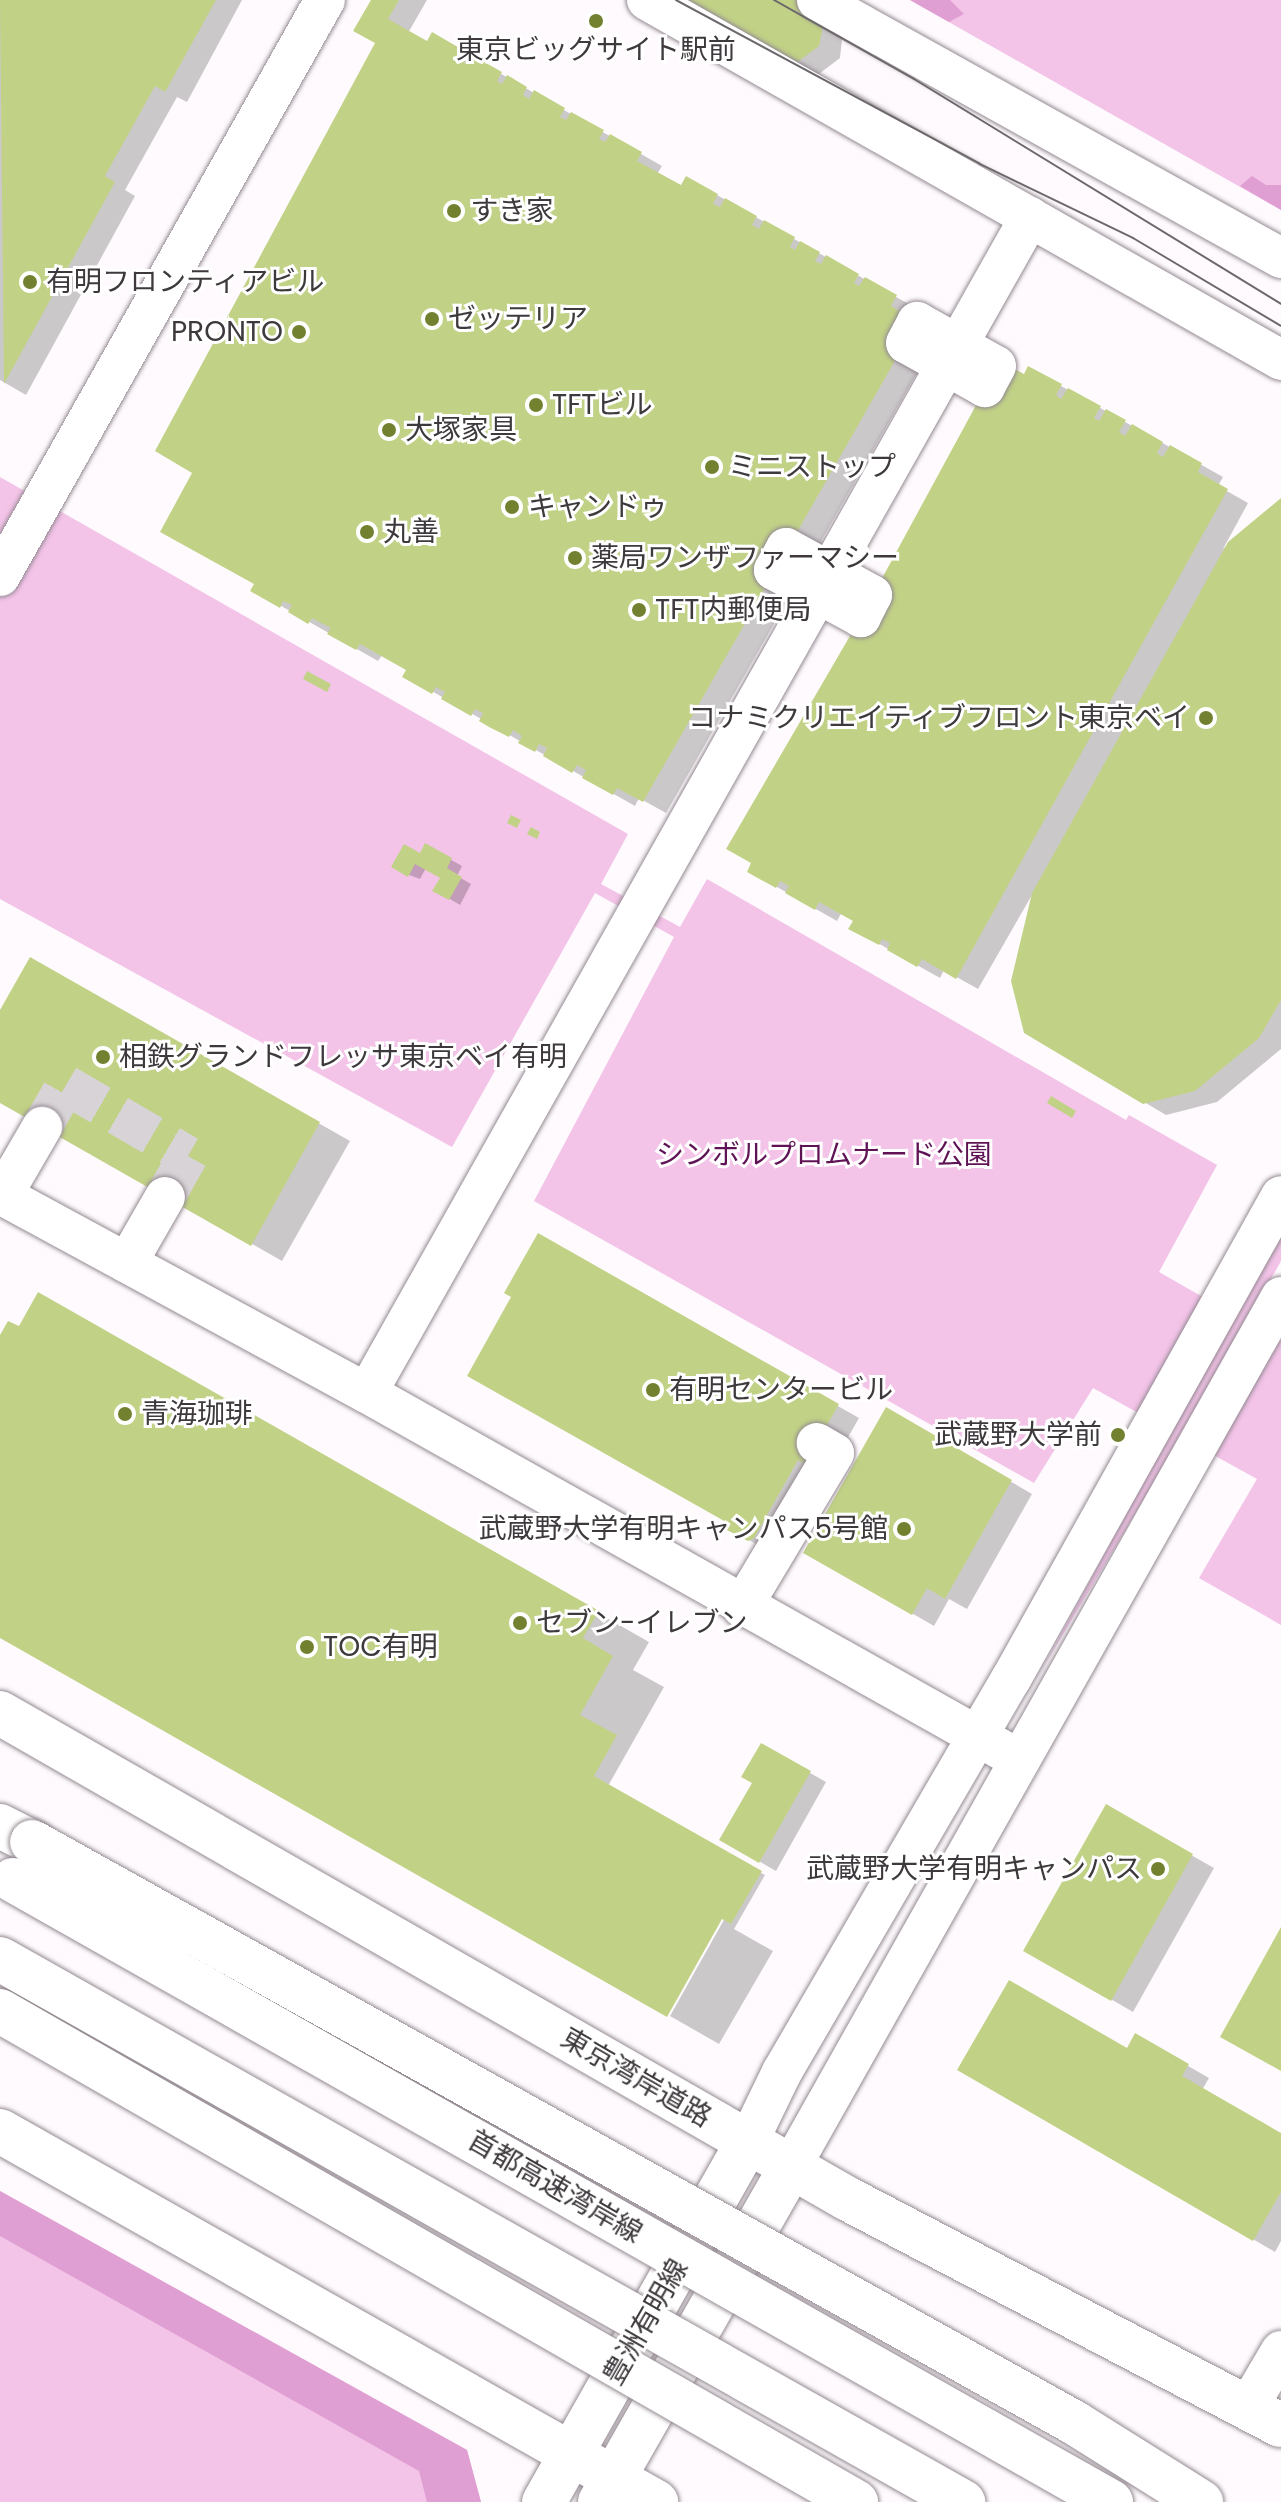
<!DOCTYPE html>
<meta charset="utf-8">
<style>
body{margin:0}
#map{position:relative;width:1281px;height:2502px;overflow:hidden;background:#fefafd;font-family:Poppins,"Noto Sans JP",sans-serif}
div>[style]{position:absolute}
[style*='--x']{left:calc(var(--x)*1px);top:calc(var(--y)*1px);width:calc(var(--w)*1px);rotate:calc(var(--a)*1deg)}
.green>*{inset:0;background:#f3c3e8}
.forest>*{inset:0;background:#e09fd2}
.shadow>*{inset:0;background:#0003}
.building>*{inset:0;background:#c1d286}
.minor-tunnel>*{height:40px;margin-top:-20px;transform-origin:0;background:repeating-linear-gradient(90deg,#d7d3d6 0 40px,transparent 0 60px)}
.roads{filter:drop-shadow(0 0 2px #948a92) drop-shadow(0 0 2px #948a92)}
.minor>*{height:40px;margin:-20px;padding:0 20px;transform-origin:20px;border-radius:20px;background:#fff}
.major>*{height:44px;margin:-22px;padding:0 22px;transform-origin:22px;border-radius:22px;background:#fff}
.highway>*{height:44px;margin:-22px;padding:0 22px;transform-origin:22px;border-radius:22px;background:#fff}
.tram>*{height:2px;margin:-1px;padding:0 1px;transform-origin:1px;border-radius:1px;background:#6c686b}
.bridges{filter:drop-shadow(0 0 2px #948a92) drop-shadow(0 0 2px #948a92)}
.highway-bridge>*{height:44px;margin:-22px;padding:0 22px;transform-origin:22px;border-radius:22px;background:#fff}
.dots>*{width:22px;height:22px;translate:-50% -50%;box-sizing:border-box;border:4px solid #fff;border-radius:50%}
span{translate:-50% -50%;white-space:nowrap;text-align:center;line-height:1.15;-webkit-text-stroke:6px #fff;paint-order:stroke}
.poi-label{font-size:28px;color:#3d393c}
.left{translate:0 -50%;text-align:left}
.right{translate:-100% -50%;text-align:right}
.park-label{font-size:28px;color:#5f1355}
.street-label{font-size:28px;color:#3d393c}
</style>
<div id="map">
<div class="green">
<div style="clip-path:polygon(910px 0,1281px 0,1281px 210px)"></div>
<div style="clip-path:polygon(0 477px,628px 834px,601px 884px,680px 927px,707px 879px,1126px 1120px,1129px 1115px,1217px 1165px,1159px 1272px,1236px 1316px,1281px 1236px,1281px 1261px,1247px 1322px,1281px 1341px,1281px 1625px,1199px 1578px,1257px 1479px,1181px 1437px,1040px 1673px,1171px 1431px,1093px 1388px,1034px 1483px,534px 1201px,674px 937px,595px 893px,452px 1147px,0 899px)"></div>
<div style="clip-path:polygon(0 2191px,467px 2450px,481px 2502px,0 2502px)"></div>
</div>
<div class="forest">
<div style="clip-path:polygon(910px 0,950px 0,964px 14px,949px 22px)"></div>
<div style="clip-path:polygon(1252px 176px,1266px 185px,1281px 185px,1281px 210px,1240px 186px)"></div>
<div style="clip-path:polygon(0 2191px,467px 2450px,481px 2502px,427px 2502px,419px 2471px,0 2236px)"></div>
</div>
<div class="shadow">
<div style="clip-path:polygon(0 0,242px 0,187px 102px,177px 97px,125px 190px,135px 196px,26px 395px,0 380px)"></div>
<div style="clip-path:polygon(373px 0,427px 0,408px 33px,428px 44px,433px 35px,662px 166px,657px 174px,681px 188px,687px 178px,896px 297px,918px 309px,938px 336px,666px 813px,639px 798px,635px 806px,405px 676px,409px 669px,382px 655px,378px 661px,253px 590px,256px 584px,194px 473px,378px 43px)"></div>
<div style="clip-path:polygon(659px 0,844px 20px,840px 58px,811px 80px)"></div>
<div style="clip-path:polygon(1029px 368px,1223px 477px,1218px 486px,1248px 503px,1223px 549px,1281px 501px,1281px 1049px,1217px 1102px,1166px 1115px,1025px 1031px,1036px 888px,978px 989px,944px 970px,940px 978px,851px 928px,856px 920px,842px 912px,837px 921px,749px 871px)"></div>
<div style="clip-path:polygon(426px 846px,462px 866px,457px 876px,471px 884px,460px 905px,435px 890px,442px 877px,426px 868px,420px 879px,404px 873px)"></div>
<div style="clip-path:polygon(31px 960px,350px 1141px,282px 1261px,0 1101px,0 1014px)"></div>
<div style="clip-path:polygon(538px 1236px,859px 1418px,827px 1474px,770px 1552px,726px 1527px,729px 1522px,514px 1296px)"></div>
<div style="clip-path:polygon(39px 1295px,649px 1642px,633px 1670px,664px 1687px,608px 1786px,765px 1875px,734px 1929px,773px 1951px,719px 2044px,670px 2016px,725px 1918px,0 1636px,0 1339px,19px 1329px)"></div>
<div style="clip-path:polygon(886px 1409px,1032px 1494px,967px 1609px,949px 1599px,934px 1626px,806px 1552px)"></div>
<div style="clip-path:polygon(761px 1745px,826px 1782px,776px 1871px,722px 1840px,754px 1782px)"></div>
<div style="clip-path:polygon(1106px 1807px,1214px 1868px,1133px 2012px,1026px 1950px)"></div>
<div style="clip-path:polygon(1136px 2036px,1209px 2078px,1202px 2090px,1281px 2136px,1281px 2241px,1275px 2252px,960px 2069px,1128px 2051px)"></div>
</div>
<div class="building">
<div style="clip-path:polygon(0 0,216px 0,165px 92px,155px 86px,105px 176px,115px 182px,4px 384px)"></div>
<div style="clip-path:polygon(371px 0,399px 0,388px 19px,427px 41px,432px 32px,463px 50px,458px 59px,465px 63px,470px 54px,502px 72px,497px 81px,502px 84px,507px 75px,527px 87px,523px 95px,529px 99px,534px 90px,565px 108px,560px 117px,566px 120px,571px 112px,604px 130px,599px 139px,605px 142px,610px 134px,642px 152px,637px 161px,681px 185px,686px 176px,718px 194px,713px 204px,720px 207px,725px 198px,757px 216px,752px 225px,759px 229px,764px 220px,795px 237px,790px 247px,795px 250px,800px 241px,820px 252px,815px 261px,821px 264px,826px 255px,859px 274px,854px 283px,859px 286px,865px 277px,897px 295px,891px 306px,917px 322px,643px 802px,617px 788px,613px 795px,582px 778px,586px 770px,577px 765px,572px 773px,543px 756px,547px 748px,539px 744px,535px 752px,518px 743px,522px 736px,513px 730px,509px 737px,489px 727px,479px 721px,483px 713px,475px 709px,471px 716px,441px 699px,445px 692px,436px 687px,432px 694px,402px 677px,406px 670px,360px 644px,356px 650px,327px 634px,331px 628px,312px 618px,308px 624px,288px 612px,292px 605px,283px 601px,280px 608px,250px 591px,254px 584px,160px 532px,192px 473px,155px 451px,375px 43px,353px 31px)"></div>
<div style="clip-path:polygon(657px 0,813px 0,823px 26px,819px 46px,788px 69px)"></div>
<div style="clip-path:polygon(1000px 361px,1024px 374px,1028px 366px,1062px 384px,1056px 395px,1061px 399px,1068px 388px,1101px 406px,1094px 418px,1099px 421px,1106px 409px,1126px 420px,1119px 432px,1125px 436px,1132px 424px,1163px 442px,1157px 453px,1163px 457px,1170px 445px,1202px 463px,1198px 472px,1228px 489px,956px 979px,922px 959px,917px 967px,887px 950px,890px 943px,882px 939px,879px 945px,848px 929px,853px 921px,819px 902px,815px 910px,785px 893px,789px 886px,780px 881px,776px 888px,747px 872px,751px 863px,726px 849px,861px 617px)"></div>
<div style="clip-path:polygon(1281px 498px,1281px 1000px,1259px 1038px,1195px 1091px,1143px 1104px,1024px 1033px,1011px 981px,1032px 893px,1228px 542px)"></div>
<div style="clip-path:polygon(307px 671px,331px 684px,327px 692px,303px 679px)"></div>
<div style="clip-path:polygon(511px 815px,521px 820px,517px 828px,507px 823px)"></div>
<div style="clip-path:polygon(531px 827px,540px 832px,537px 839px,527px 834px)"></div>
<div style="clip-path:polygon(425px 843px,452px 858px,447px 868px,462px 877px,449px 900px,432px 891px,440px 878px,415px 864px,408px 877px,391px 867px,404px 844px,420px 853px)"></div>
<div style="clip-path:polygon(30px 957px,320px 1122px,251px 1246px,0 1103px,0 1010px)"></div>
<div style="clip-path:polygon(1051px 1096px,1076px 1111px,1072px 1118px,1047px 1103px)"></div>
<div style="clip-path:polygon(538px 1233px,839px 1404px,805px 1464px,798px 1460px,754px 1538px,748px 1541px,723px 1528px,726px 1522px,467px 1376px,511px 1297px,504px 1293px)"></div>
<div style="clip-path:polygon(38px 1292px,599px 1611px,583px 1638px,613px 1656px,580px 1715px,617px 1735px,594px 1776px,762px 1871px,731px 1924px,722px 1919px,667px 2017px,0 1638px,0 1335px,8px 1321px,19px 1326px)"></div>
<div style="clip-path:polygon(886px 1407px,1012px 1480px,945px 1599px,927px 1588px,912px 1615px,803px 1553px)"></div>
<div style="clip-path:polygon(761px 1743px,811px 1771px,759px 1863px,719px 1840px,752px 1783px,741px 1777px)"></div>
<div style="clip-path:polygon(1106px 1804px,1193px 1854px,1111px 2001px,1023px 1951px)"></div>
<div style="clip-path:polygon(1281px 1927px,1281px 2071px,1220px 2037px)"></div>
<div style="clip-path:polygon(1009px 1980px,1127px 2048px,1135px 2033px,1189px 2064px,1182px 2076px,1281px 2133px,1281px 2192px,1253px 2241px,957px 2070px)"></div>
</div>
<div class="minor-tunnel">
<div style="--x:42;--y:1127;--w:48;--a:-60.3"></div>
<div style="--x:66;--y:1085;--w:141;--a:30.2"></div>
<div style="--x:188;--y:1156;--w:47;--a:119.3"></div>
</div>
<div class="roads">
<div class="minor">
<div style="--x:647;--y:0;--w:729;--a:29.59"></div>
<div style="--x:817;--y:0;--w:531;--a:29.08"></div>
<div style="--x:917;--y:322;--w:90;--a:29.1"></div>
<div style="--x:996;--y:366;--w:24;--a:118"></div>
<div style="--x:985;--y:387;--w:90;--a:-150.9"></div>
<div style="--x:906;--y:343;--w:24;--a:-62"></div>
<div style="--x:786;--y:548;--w:98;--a:28.7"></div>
<div style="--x:872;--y:595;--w:25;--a:117"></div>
<div style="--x:861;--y:617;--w:99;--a:-151.6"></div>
<div style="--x:774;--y:570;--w:25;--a:-61"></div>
<div style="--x:0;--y:576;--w:661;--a:-60.57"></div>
<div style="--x:0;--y:1194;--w:417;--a:28.5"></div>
<div style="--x:367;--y:1393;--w:749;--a:29.34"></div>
<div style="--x:2;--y:1196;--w:80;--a:-59.9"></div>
<div style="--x:127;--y:1263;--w:76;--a:-60.1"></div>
<div style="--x:367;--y:1393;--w:1350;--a:-60.59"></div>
<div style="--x:742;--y:1607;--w:179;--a:-59.1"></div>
<div style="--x:834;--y:1453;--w:20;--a:-150"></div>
<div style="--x:748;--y:2142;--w:78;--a:-64.1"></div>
<div style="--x:782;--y:2072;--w:455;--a:-59.8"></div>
<div style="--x:1011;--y:1679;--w:553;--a:-60.79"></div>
<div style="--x:793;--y:2163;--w:994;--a:-60.6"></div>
<div style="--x:1248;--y:2407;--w:65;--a:-59.5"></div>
</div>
<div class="major">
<div style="--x:544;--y:2502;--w:414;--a:-60.5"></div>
<div style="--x:600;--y:2502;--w:390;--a:-60.3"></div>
</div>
<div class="highway">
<div style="--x:0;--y:1713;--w:977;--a:29.82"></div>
<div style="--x:848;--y:2199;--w:488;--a:27.6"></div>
<div style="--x:0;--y:1826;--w:36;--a:27"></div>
<div style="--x:0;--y:2131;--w:754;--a:29.49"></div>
</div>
</div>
<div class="tram">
<div style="--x:676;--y:0;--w:345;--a:28.3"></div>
<div style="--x:980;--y:164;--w:170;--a:25.8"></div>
<div style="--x:1133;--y:238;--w:172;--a:30.7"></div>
<div style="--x:774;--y:0;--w:161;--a:29.4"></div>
<div style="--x:914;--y:79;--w:430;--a:31.5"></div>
</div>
<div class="bridges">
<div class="highway-bridge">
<div style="--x:32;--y:1842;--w:1194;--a:29.12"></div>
<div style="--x:1075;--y:2423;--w:149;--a:32.1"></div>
<div style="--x:13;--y:1880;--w:1262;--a:29.53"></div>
<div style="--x:0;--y:1959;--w:1106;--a:29.42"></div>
<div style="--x:0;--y:2011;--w:987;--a:29.84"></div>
</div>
</div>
<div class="dots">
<div style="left:596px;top:21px;background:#718130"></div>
<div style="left:454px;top:211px;background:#718130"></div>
<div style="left:30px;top:282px;background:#718130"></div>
<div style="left:432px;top:319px;background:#718130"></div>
<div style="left:299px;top:332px;background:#718130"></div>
<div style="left:536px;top:405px;background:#718130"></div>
<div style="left:389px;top:430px;background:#718130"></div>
<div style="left:712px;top:467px;background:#718130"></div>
<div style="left:512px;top:507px;background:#718130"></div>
<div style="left:367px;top:532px;background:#718130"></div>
<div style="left:575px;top:558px;background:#718130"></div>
<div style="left:639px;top:610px;background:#718130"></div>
<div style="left:1206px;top:718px;background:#718130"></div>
<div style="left:103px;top:1057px;background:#718130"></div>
<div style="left:653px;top:1390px;background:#718130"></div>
<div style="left:125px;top:1414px;background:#718130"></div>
<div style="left:1118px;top:1435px;background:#718130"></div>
<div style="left:904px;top:1529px;background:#718130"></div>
<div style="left:520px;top:1623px;background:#718130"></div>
<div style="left:307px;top:1647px;background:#718130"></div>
<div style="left:1158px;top:1869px;background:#718130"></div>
</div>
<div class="poi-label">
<span style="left:596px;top:50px">東京ビッグサイト駅前</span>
<span class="left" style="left:470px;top:211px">すき家</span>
<span class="left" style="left:46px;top:282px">有明フロンティアビル</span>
<span class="left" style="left:448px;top:319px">ゼッテリア</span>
<span class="right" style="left:283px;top:332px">PRONTO</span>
<span class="left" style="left:552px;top:405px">TFTビル</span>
<span class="left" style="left:405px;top:430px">大塚家具</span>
<span class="left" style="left:728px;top:467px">ミニストップ</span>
<span class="left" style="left:528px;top:507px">キャンドゥ</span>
<span class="left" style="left:383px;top:532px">丸善</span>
<span class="left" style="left:591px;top:558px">薬局ワンザファーマシー</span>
<span class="left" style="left:655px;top:610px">TFT内郵便局</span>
<span class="right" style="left:1190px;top:718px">コナミクリエイティブフロント東京ベイ</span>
<span class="left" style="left:119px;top:1057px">相鉄グランドフレッサ東京ベイ有明</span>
<span class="left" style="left:669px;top:1390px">有明センタービル</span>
<span class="left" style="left:141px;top:1414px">青海珈琲</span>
<span class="right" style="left:1102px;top:1435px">武蔵野大学前</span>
<span class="right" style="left:888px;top:1529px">武蔵野大学有明キャンパス5号館</span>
<span class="left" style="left:536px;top:1623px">セブン-イレブン</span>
<span class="left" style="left:323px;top:1647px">TOC有明</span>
<span class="right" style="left:1142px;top:1869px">武蔵野大学有明キャンパス</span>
</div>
<div class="park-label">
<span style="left:824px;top:1155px">シンボルプロムナード公園</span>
</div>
<div class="street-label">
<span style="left:636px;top:2078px;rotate:30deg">東京湾岸道路</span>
<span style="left:555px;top:2187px;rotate:30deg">首都高速湾岸線</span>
<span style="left:646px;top:2322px;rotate:-60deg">豊洲有明線</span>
</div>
</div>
